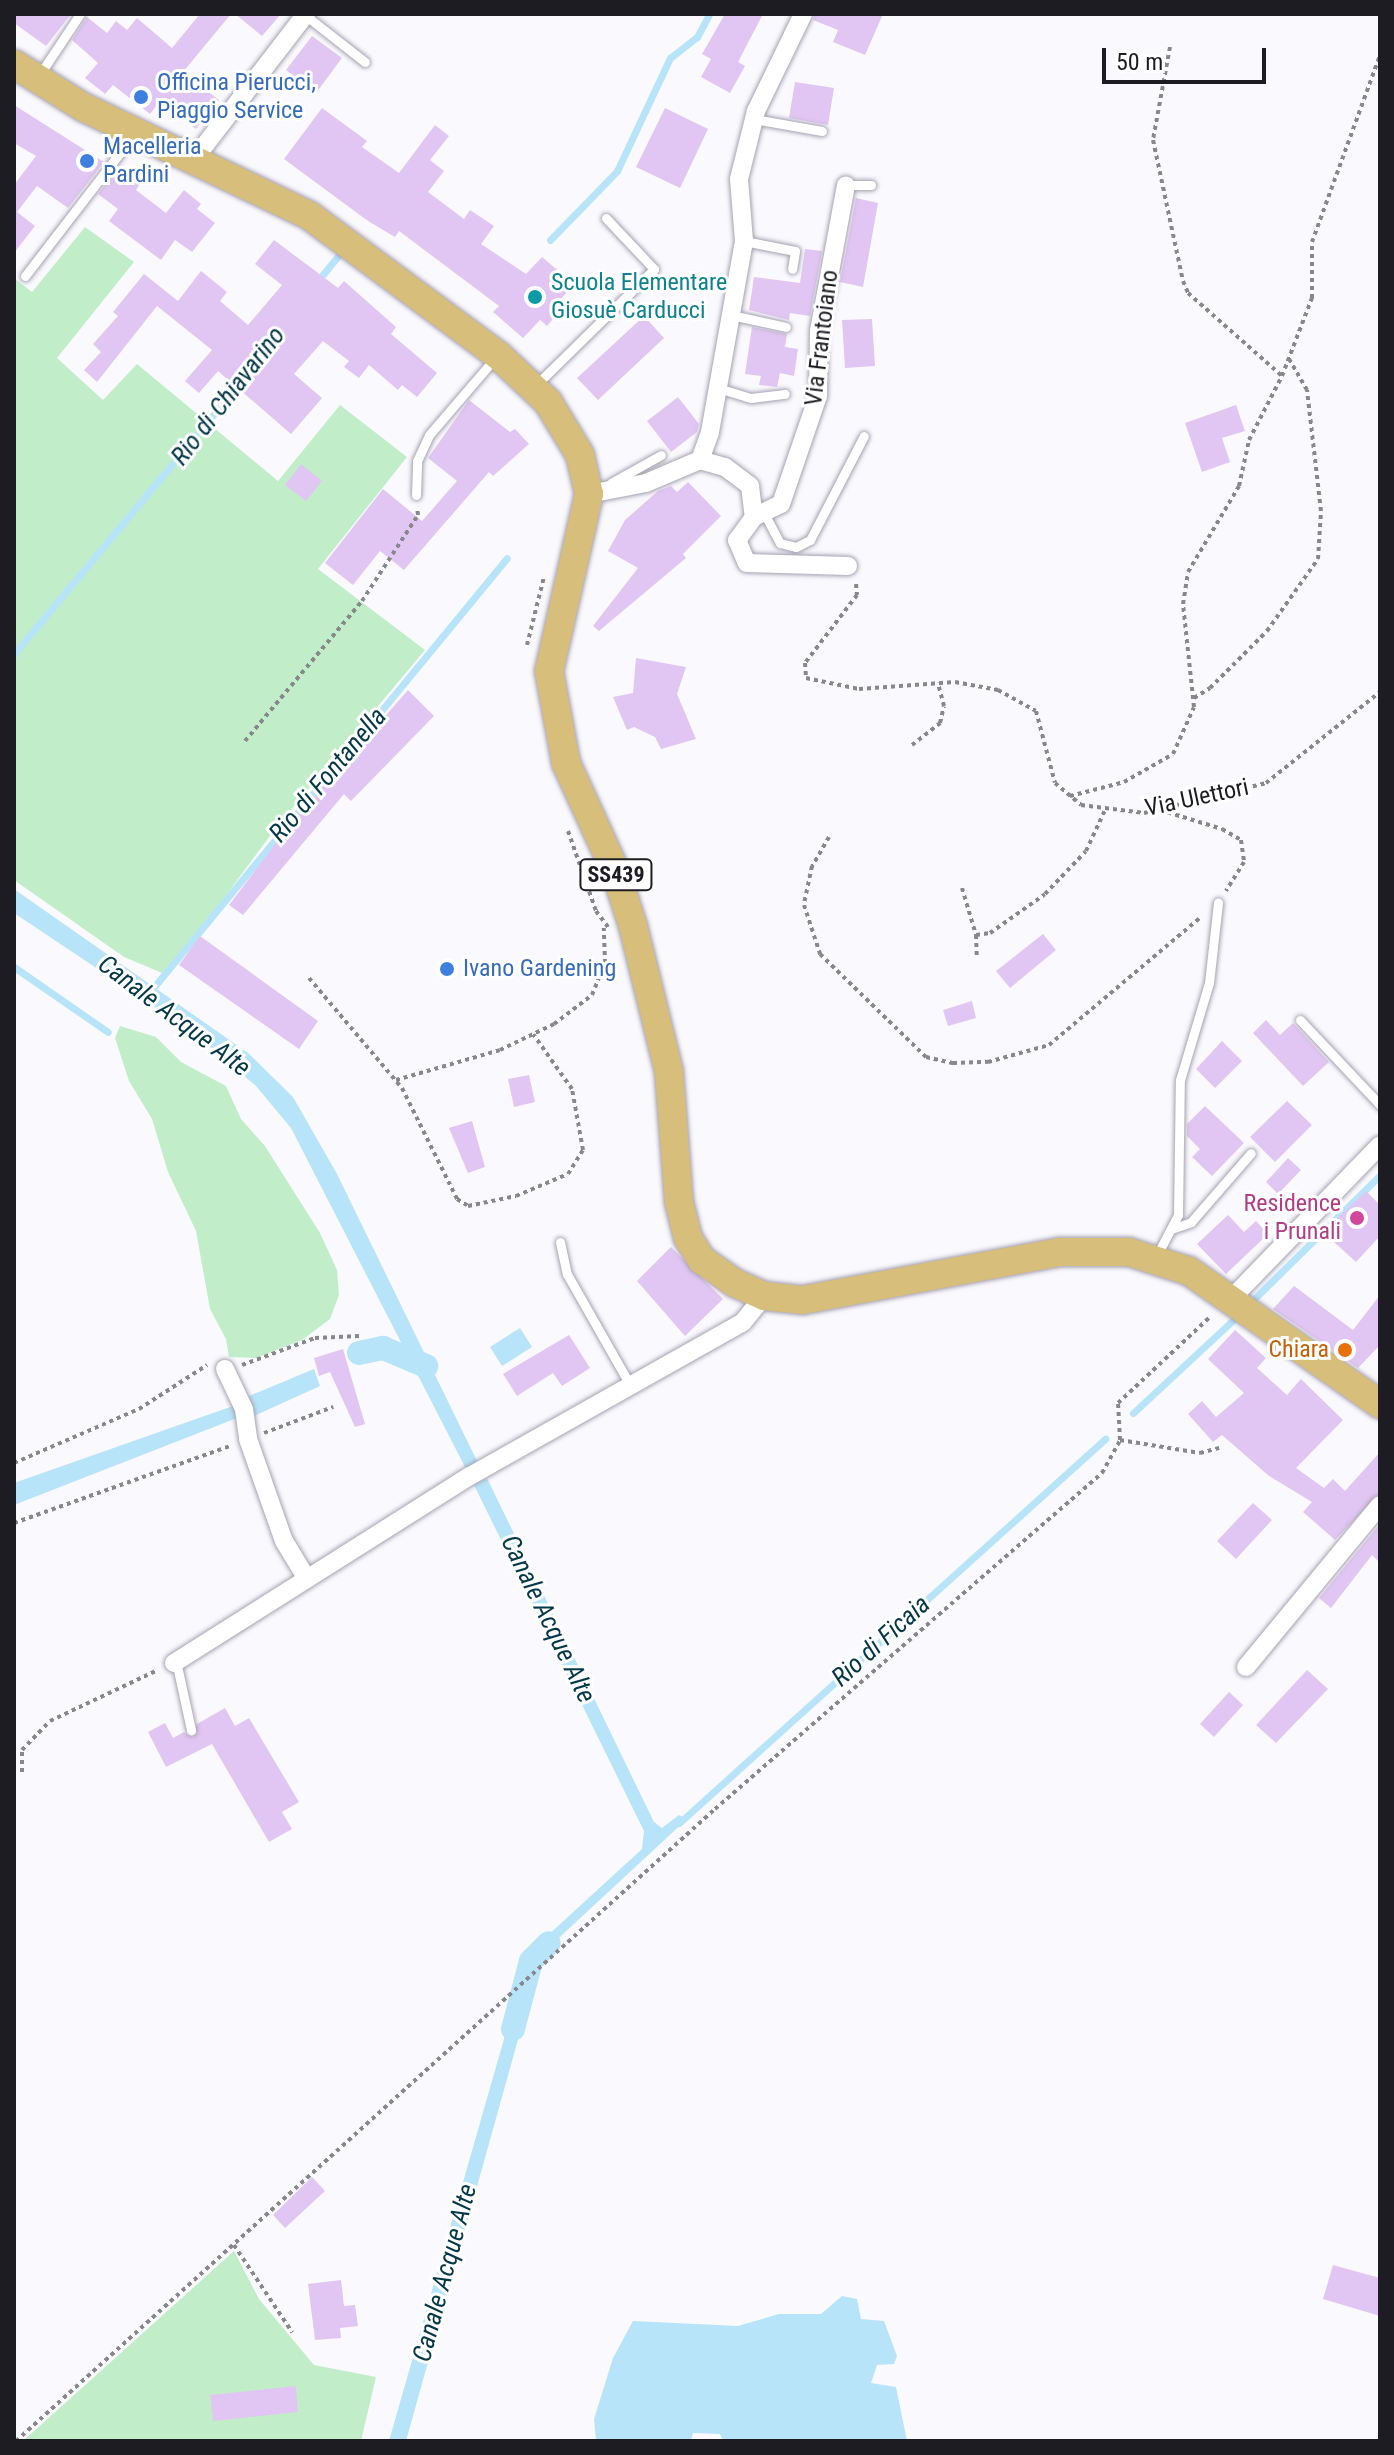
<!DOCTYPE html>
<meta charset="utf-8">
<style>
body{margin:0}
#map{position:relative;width:1394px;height:2455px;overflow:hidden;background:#faf9fd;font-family:"Roboto Condensed",sans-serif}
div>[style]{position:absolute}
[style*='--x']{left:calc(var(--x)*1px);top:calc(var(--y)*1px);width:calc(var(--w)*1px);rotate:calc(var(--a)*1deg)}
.green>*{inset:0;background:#c1eec9}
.water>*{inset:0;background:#b7e4f9}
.stream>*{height:7px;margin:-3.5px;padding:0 3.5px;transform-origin:3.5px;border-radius:3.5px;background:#b7e4f9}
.canal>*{height:24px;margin:-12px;padding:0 12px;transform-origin:12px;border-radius:12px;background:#b7e4f9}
.building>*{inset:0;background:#e1c6f3}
.path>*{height:4px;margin-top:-2px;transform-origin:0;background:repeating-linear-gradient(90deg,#88878c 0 4px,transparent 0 8px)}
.roads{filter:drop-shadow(0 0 2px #a6a2b3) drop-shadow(0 0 2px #a6a2b3)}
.service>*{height:9px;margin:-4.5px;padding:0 4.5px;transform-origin:4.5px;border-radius:4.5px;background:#fff}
.minor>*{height:18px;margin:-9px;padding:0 9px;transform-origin:9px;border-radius:9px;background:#fff}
.primary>*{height:28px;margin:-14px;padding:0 14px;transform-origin:14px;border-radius:14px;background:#d7be7a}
.dots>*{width:22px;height:22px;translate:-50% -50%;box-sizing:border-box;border:4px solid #fff;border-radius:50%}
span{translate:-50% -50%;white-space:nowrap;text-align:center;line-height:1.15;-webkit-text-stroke:6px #fff;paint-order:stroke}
.shield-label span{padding:2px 6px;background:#fff;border:2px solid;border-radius:6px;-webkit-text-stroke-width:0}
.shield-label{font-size:22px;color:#1e1c23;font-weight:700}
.shop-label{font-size:24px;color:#366cbe}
.left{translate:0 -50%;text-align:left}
.culture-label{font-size:24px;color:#0d838f}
.street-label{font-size:24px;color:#1e1c23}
.hotel-label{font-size:24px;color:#b23c85}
.right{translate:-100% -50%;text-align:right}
.food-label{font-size:24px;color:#c56008}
.water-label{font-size:26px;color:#043849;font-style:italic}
.frame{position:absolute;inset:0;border:16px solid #1e1c23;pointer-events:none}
.scale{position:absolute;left:1102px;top:48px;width:164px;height:36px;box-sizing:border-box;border:4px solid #1e1c23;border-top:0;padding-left:10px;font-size:24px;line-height:28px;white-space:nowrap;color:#1e1c23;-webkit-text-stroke:6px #fff;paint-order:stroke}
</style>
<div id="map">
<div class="green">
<div style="clip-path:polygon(85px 227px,134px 262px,57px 358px,103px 400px,137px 364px,278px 481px,340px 405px,407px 457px,318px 569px,425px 650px,275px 829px,167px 975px,124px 957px,14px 880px,14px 278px,32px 292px)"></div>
<div style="clip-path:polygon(120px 1026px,156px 1037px,181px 1062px,226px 1086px,241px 1119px,265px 1146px,320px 1233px,337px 1270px,339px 1295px,330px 1319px,302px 1340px,256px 1358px,229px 1357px,226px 1339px,210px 1309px,196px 1231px,168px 1172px,152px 1119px,129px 1081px,115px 1038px)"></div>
<div style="clip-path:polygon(234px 2251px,259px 2299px,314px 2365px,376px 2377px,361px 2441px,23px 2441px)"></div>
</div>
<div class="water">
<div style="clip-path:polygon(14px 889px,248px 1053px,293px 1097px,337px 1174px,478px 1463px,466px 1469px,291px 1128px,256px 1086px,195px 1034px,14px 913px)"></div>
<div style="clip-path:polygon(520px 1328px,532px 1347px,502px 1366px,490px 1347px)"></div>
<div style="clip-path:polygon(314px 1369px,320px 1386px,254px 1416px,249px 1396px)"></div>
<div style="clip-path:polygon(233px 1406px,237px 1418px,14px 1505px,14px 1483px)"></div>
<div style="clip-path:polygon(487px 1478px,654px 1822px,662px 1828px,679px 1815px,687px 1819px,520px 1974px,546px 1937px,642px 1849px,644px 1831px,474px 1485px)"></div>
<div style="clip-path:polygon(531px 1993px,406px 2441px,389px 2441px,514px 2004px)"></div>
<div style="clip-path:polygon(842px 2296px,857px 2299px,861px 2319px,884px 2321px,897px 2356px,894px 2364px,877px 2365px,871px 2383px,896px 2387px,907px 2441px,723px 2441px,720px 2434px,693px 2433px,691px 2441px,596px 2441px,594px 2419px,613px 2358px,633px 2321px,738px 2326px,779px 2314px,821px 2314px)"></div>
</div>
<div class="stream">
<div style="--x:550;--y:240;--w:96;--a:-45.8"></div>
<div style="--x:617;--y:171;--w:125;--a:-64.9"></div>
<div style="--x:670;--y:58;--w:34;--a:-38"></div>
<div style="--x:697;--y:37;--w:26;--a:-62"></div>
<div style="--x:316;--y:283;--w:41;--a:-50.9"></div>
<div style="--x:14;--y:654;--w:353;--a:-50.2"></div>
<div style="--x:14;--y:967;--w:114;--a:34.7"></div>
<div style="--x:149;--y:993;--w:563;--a:-50.55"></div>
<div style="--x:1256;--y:1297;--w:174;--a:-44.5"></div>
<div style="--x:1133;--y:1413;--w:137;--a:-42.9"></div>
<div style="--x:679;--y:1823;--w:574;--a:-42.03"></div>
</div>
<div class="canal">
<div style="--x:359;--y:1353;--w:25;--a:-12"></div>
<div style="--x:383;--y:1348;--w:47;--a:22.7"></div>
<div style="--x:513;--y:2029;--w:70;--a:-75.2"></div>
<div style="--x:531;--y:1961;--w:25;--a:-45"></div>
</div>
<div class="building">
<div style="clip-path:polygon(14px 14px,71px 14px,46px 46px,14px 23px)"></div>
<div style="clip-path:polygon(200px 14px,231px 14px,183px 72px,219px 100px,196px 129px,160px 101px,150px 114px,113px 85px,105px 94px,85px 78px,98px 63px,72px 40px,87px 17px,107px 33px,116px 21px,127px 30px,137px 18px,172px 48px)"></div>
<div style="clip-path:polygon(235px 14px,281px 14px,262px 36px)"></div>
<div style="clip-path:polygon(725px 14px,763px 14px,738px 62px,745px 66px,730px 93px,701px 77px,711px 59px,702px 54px)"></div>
<div style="clip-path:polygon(815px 14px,883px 14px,865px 55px,833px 42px,838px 30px,813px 20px)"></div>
<div style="clip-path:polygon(312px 36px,342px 58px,316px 93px,286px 70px)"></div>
<div style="clip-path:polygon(795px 82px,834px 88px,828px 125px,789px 118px)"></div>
<div style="clip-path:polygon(14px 105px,104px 162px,68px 208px,37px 186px,17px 212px,35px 226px,14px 253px,14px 185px,36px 156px,14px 143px)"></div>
<div style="clip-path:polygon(322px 108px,367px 141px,362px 147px,399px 173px,435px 125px,449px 136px,430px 160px,444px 171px,428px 192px,464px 219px,470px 210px,494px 226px,481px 244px,526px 274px,542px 257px,574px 284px,552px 309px,558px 313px,547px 326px,540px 320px,523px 338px,493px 312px,499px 306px,399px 231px,395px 237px,368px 221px,284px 159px)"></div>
<div style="clip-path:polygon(665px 108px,708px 129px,680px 188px,636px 167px)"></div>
<div style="clip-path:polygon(124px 170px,141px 182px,136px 190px,166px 213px,184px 190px,201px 204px,197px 209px,215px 223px,192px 252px,175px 240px,161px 260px,109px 221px,118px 209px,98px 194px,116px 171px)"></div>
<div style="clip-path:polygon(856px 198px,878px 203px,863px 287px,840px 282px)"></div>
<div style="clip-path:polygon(274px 240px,338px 288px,344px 281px,396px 327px,391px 334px,437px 373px,417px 397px,402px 385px,398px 390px,369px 365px,359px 378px,344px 367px,349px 361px,323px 341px,294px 374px,322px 398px,291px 434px,218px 371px,199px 393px,185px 381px,212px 350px,157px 306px,97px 382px,84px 370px,101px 352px,93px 344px,118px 316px,113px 312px,144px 274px,178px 301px,201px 271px,227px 292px,220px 301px,248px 325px,282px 285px,255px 264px)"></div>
<div style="clip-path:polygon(805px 249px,822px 251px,810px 316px,790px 313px,789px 320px,749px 310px,754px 277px,800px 283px)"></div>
<div style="clip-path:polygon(644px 316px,664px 338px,598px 400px,577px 378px)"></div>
<div style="clip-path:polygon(872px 319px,875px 366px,845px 368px,842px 320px)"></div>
<div style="clip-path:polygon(752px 327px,787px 334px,785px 347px,798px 349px,794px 376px,780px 373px,777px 387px,759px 385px,761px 376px,745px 374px)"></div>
<div style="clip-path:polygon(678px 397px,699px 424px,697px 432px,671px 452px,647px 421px)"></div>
<div style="clip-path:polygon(469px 400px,510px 432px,515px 429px,529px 444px,493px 476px,489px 472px,404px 570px,380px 551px,353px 585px,325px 563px,383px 489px,422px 521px,457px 481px,428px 458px)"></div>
<div style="clip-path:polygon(1236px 405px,1245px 431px,1222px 438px,1230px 462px,1202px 472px,1185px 423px)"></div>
<div style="clip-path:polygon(301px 464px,322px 481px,306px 501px,285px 485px)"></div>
<div style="clip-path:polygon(688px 482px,721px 516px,683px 554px,686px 558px,599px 631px,593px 626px,638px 568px,608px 551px,625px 520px,658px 491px,671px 486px,677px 492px)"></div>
<div style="clip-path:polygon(636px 658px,686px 667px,677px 694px,696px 739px,661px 749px,655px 737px,634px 727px,627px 730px,613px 697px,633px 693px)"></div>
<div style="clip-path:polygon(408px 690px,434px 716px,351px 801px,344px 794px,243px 915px,229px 905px,289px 826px)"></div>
<div style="clip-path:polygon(1043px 934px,1056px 950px,1010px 988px,996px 971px)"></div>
<div style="clip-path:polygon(200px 936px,318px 1021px,299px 1049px,179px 965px)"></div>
<div style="clip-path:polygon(972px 1001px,976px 1018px,948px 1026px,943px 1010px)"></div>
<div style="clip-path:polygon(1266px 1020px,1280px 1035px,1293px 1023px,1329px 1062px,1303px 1086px,1253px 1033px)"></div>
<div style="clip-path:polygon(1222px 1041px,1242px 1061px,1215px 1088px,1196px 1069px)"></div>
<div style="clip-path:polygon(529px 1075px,535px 1102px,514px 1107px,508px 1079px)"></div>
<div style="clip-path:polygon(1287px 1101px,1312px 1125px,1275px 1162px,1250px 1137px)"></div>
<div style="clip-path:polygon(1205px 1106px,1244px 1143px,1212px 1176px,1192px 1157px,1200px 1149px,1187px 1136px,1187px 1124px)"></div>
<div style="clip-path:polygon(472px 1121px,485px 1167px,468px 1173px,449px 1128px)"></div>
<div style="clip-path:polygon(1288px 1158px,1301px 1170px,1278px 1194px,1266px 1182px)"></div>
<div style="clip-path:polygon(1366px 1191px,1380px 1205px,1380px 1236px,1356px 1262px,1323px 1232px)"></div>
<div style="clip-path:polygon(1228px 1215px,1244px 1232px,1256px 1221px,1268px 1234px,1226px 1274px,1197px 1244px)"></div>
<div style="clip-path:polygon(671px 1247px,723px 1299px,685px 1336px,637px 1281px)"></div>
<div style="clip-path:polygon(1294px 1286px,1353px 1330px,1380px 1295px,1380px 1345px,1358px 1368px,1273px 1309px)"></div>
<div style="clip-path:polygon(1235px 1330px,1266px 1358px,1257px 1368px,1287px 1395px,1301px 1379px,1343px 1420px,1296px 1468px,1324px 1488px,1333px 1479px,1345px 1491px,1380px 1452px,1380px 1493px,1335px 1540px,1303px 1512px,1312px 1502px,1269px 1476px,1222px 1435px,1213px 1442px,1188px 1414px,1202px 1401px,1216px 1417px,1244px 1393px,1208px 1359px)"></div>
<div style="clip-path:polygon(569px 1335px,590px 1368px,562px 1386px,553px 1373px,517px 1396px,503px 1374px)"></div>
<div style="clip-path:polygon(343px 1349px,365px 1424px,355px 1427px,330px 1372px,319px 1376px,314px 1358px)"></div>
<div style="clip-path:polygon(1253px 1503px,1272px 1520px,1236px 1559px,1217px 1541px)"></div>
<div style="clip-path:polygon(1380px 1524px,1380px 1563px,1372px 1555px,1331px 1608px,1319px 1598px)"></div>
<div style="clip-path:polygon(1307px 1670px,1328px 1689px,1276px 1743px,1256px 1725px)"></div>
<div style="clip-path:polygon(1229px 1692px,1243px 1705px,1214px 1737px,1200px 1724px)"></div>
<div style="clip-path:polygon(225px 1708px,235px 1726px,249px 1718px,299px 1802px,282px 1812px,292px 1829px,269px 1842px,212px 1744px,166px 1767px,148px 1732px,165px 1723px,173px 1738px,184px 1732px,193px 1737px,197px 1724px)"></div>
<div style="clip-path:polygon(312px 2177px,325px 2191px,285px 2228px,273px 2215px)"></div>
<div style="clip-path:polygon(1333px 2265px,1380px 2278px,1380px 2316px,1323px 2299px)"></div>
<div style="clip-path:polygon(341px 2280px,344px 2306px,355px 2305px,358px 2326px,340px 2328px,341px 2338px,315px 2340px,308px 2284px)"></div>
<div style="clip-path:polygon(296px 2386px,298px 2412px,213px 2421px,210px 2395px)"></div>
</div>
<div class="path">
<div style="--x:1170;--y:47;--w:95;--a:100.4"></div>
<div style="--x:1153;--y:140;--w:144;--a:78"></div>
<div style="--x:1183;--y:281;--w:13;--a:67"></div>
<div style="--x:1188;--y:293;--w:125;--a:41.4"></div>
<div style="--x:856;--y:584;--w:11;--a:85"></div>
<div style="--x:857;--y:595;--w:86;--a:127.4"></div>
<div style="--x:805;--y:663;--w:15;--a:86"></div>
<div style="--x:806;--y:678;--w:54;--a:11.7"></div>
<div style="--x:859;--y:689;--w:96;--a:-4.2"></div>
<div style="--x:955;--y:682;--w:44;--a:10.5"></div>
<div style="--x:998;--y:690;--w:43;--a:28.9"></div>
<div style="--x:1036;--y:711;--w:74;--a:75.2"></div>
<div style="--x:1055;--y:783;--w:34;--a:40"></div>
<div style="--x:1081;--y:805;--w:64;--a:7.2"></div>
<div style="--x:1144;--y:813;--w:126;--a:-13.8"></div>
<div style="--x:1266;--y:783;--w:146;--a:-38.6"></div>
<div style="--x:527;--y:645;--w:70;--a:-76"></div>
<div style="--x:1194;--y:698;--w:19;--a:-32"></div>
<div style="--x:1210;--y:688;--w:81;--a:-45"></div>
<div style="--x:1267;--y:631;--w:88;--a:-54.7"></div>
<div style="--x:1318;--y:559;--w:48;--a:-86.4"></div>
<div style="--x:1321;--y:511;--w:122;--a:-96.6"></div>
<div style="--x:1307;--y:390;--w:39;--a:-120"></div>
<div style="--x:245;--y:741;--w:182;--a:-50.1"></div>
<div style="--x:362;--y:601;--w:103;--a:-56.9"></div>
<div style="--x:418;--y:515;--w:8;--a:-97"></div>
<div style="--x:912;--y:745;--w:36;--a:-38"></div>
<div style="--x:940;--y:723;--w:17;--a:-77"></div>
<div style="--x:944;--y:706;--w:24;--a:-105"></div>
<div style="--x:1070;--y:796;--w:56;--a:-14.5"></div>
<div style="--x:1124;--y:782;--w:56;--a:-29.7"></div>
<div style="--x:1173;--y:754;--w:51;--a:-65.9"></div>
<div style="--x:1194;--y:707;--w:104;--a:-96.1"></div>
<div style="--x:1183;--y:604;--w:32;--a:-81"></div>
<div style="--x:1188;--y:572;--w:100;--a:-59.3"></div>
<div style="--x:1239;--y:486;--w:47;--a:-77.7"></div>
<div style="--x:1249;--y:440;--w:72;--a:-62.7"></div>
<div style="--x:1282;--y:376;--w:84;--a:-69"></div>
<div style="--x:1312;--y:298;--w:56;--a:-90"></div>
<div style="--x:1312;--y:242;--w:199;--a:-70"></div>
<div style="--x:1160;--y:810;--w:65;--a:17"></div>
<div style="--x:1222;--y:829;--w:22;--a:30"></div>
<div style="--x:1241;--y:840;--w:22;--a:82"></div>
<div style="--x:1244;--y:862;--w:34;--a:122"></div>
<div style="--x:568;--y:831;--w:85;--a:70.7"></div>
<div style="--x:596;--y:911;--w:20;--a:53"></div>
<div style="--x:829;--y:837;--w:34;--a:120"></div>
<div style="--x:812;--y:866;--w:40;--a:102"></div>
<div style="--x:804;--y:905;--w:52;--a:71.9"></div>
<div style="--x:820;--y:954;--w:148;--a:44.2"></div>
<div style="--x:926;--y:1057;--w:28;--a:13"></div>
<div style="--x:953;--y:1063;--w:35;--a:-2"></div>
<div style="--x:988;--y:1062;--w:63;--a:-15.6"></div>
<div style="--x:1049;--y:1045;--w:199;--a:-40.1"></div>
<div style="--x:962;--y:888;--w:49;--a:73.4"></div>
<div style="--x:976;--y:935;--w:14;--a:-8"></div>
<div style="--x:990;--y:933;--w:67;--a:-35.3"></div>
<div style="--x:1045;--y:894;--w:59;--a:-46.4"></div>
<div style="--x:1086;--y:851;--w:47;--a:-65.1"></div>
<div style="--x:976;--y:935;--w:23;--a:88"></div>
<div style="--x:309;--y:978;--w:144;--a:49.8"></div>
<div style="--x:402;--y:1088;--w:124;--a:63.6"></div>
<div style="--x:457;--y:1199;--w:13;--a:32"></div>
<div style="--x:468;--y:1206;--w:49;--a:-11.8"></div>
<div style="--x:516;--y:1196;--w:56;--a:-22.9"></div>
<div style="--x:568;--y:1174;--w:28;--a:-58"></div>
<div style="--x:583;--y:1150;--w:62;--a:-100.2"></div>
<div style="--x:572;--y:1089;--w:67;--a:-125.3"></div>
<div style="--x:396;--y:1080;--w:108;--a:-16.1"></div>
<div style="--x:500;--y:1050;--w:60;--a:-25.7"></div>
<div style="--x:554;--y:1024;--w:48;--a:-37.3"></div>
<div style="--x:592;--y:995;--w:35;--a:-68"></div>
<div style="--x:605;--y:963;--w:35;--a:-92"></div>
<div style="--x:242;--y:1365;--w:78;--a:-20.3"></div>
<div style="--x:315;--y:1338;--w:44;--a:-2.6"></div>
<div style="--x:264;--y:1433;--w:74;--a:-20.6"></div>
<div style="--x:1120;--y:1440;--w:81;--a:9.2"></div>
<div style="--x:1200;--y:1453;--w:20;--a:-15"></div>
<div style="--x:14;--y:1463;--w:136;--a:-23.4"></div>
<div style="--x:139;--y:1409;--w:81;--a:-32.9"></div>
<div style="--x:14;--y:1523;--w:229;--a:-19.6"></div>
<div style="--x:22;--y:1772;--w:22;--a:-90"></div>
<div style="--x:22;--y:1750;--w:40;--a:-46"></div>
<div style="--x:50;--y:1721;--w:119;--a:-25.3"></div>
<div style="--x:234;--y:2245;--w:105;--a:56.3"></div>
<div style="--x:16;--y:2441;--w:942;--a:-42.12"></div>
<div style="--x:715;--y:1809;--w:513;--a:-40.97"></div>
<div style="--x:1102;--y:1473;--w:38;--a:-61"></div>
<div style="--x:1120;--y:1440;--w:37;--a:-93"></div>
<div style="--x:1118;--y:1403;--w:127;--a:-43.1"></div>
</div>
<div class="roads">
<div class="service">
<div style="--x:305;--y:15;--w:76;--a:38.1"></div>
<div style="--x:40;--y:74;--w:72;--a:-56.3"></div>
<div style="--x:754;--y:119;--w:69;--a:10"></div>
<div style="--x:846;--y:185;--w:25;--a:0"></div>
<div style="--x:744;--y:241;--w:52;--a:11.1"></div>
<div style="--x:795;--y:251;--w:18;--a:99"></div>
<div style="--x:25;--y:276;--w:177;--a:-52.4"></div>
<div style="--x:731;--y:315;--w:56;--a:12.3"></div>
<div style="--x:535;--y:386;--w:167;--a:-44.5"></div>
<div style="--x:654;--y:269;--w:70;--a:-133.3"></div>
<div style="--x:718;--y:388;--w:34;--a:17"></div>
<div style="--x:751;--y:398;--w:34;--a:-7"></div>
<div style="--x:611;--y:483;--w:57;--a:-29.2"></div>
<div style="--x:416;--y:495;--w:34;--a:-88"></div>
<div style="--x:417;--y:461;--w:29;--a:-65"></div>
<div style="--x:429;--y:435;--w:101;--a:-49.4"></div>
<div style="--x:765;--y:515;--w:32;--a:62"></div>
<div style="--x:780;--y:543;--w:16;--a:14"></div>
<div style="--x:796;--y:547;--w:16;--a:-27"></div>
<div style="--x:810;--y:540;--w:117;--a:-62.6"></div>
<div style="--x:1300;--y:1020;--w:117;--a:46.7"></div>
<div style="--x:1171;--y:1229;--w:21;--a:-19"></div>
<div style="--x:1191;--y:1222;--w:91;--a:-49"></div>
<div style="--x:560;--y:1242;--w:33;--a:78"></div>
<div style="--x:567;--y:1274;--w:128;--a:60.4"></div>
<div style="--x:1156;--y:1257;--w:47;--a:-62.4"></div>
<div style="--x:1178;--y:1215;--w:135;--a:-89.2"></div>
<div style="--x:1180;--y:1080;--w:101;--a:-73.4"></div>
<div style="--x:1209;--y:983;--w:81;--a:-83.6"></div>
<div style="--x:176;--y:1661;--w:71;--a:77.7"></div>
</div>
<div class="minor">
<div style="--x:195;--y:158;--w:182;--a:-52.4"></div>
<div style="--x:700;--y:460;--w:26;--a:16"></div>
<div style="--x:725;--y:467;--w:31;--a:37"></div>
<div style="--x:750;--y:486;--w:31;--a:83"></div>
<div style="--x:754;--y:517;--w:29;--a:126"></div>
<div style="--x:737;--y:540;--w:25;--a:67"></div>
<div style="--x:747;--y:563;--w:101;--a:1.7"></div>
<div style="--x:589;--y:494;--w:58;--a:-10.9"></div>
<div style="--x:646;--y:483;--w:59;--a:-23.1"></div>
<div style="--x:700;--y:460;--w:30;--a:-70"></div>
<div style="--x:710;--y:432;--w:194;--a:-79.9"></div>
<div style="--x:744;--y:241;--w:62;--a:-94.6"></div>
<div style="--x:739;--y:179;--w:70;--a:-76"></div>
<div style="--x:756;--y:111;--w:108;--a:-64.1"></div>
<div style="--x:754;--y:517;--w:30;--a:-26"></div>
<div style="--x:781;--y:504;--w:114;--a:-71.1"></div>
<div style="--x:818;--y:396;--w:65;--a:-89.1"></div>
<div style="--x:819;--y:331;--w:148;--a:-79.5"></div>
<div style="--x:1231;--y:1299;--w:214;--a:-45.9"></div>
<div style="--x:225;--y:1369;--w:44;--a:64.6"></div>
<div style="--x:244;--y:1409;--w:30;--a:82"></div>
<div style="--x:248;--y:1439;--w:108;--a:70.6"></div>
<div style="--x:284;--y:1541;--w:44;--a:58.8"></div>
<div style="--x:174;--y:1663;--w:350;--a:-32.3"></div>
<div style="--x:470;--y:1476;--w:313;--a:-29.4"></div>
<div style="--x:743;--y:1322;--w:33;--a:-51"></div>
<div style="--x:1246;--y:1667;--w:210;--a:-50.4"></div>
</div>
<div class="primary">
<div style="--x:14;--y:64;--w:81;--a:31.9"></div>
<div style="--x:83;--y:107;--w:252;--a:25.6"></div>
<div style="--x:310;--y:216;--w:234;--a:36.5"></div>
<div style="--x:498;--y:355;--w:69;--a:43.2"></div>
<div style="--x:548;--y:402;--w:62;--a:58.9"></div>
<div style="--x:580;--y:455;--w:40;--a:77"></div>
<div style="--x:589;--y:494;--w:181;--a:102.7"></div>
<div style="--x:549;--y:671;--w:94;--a:79.5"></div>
<div style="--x:566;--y:763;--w:118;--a:65.4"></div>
<div style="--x:615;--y:870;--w:59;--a:72.2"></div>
<div style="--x:633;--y:926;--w:150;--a:76.1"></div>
<div style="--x:669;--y:1072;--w:130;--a:85.6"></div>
<div style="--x:679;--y:1202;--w:37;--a:76"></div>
<div style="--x:688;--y:1238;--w:26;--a:58"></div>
<div style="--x:702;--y:1260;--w:40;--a:34.9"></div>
<div style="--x:735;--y:1283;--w:32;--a:24"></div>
<div style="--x:764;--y:1296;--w:39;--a:6"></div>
<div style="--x:803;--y:1300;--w:260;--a:-10.6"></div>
<div style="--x:1059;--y:1252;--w:70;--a:0"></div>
<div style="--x:1129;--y:1252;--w:63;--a:17.6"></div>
<div style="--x:1189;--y:1271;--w:233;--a:34.9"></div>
</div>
</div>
<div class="dots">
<div style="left:141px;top:97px;background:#3f7fe0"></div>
<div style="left:87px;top:161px;background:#3f7fe0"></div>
<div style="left:535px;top:297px;background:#0f9aa8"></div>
<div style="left:447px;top:969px;background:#3f7fe0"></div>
<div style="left:1357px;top:1218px;background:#d1479c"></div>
<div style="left:1345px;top:1350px;background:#e8710a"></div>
</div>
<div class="shield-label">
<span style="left:616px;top:875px">SS439</span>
</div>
<div class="shop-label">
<span class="left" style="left:157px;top:97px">Officina Pierucci,<br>Piaggio Service</span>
<span class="left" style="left:103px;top:161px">Macelleria<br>Pardini</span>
<span class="left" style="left:463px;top:969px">Ivano Gardening</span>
</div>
<div class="culture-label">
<span class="left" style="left:551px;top:297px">Scuola Elementare<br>Giosuè Carducci</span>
</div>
<div class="street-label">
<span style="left:822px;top:338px;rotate:-83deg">Via Frantoiano</span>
<span style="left:1197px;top:798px;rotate:-12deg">Via Ulettori</span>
</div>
<div class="hotel-label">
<span class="right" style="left:1341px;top:1218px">Residence<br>i Prunali</span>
</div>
<div class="food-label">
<span class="right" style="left:1329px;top:1350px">Chiara</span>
</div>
<div class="water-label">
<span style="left:228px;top:396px;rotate:-52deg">Rio di Chiavarino</span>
<span style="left:328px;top:775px;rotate:-50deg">Rio di Fontanella</span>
<span style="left:174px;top:1016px;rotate:37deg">Canale Acque Alte</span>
<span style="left:548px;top:1619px;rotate:64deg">Canale Acque Alte</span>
<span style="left:881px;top:1641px;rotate:-42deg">Rio di Ficaia</span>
<span style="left:445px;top:2273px;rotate:-75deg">Canale Acque Alte</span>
</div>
<div class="frame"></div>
<div class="scale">50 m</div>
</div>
